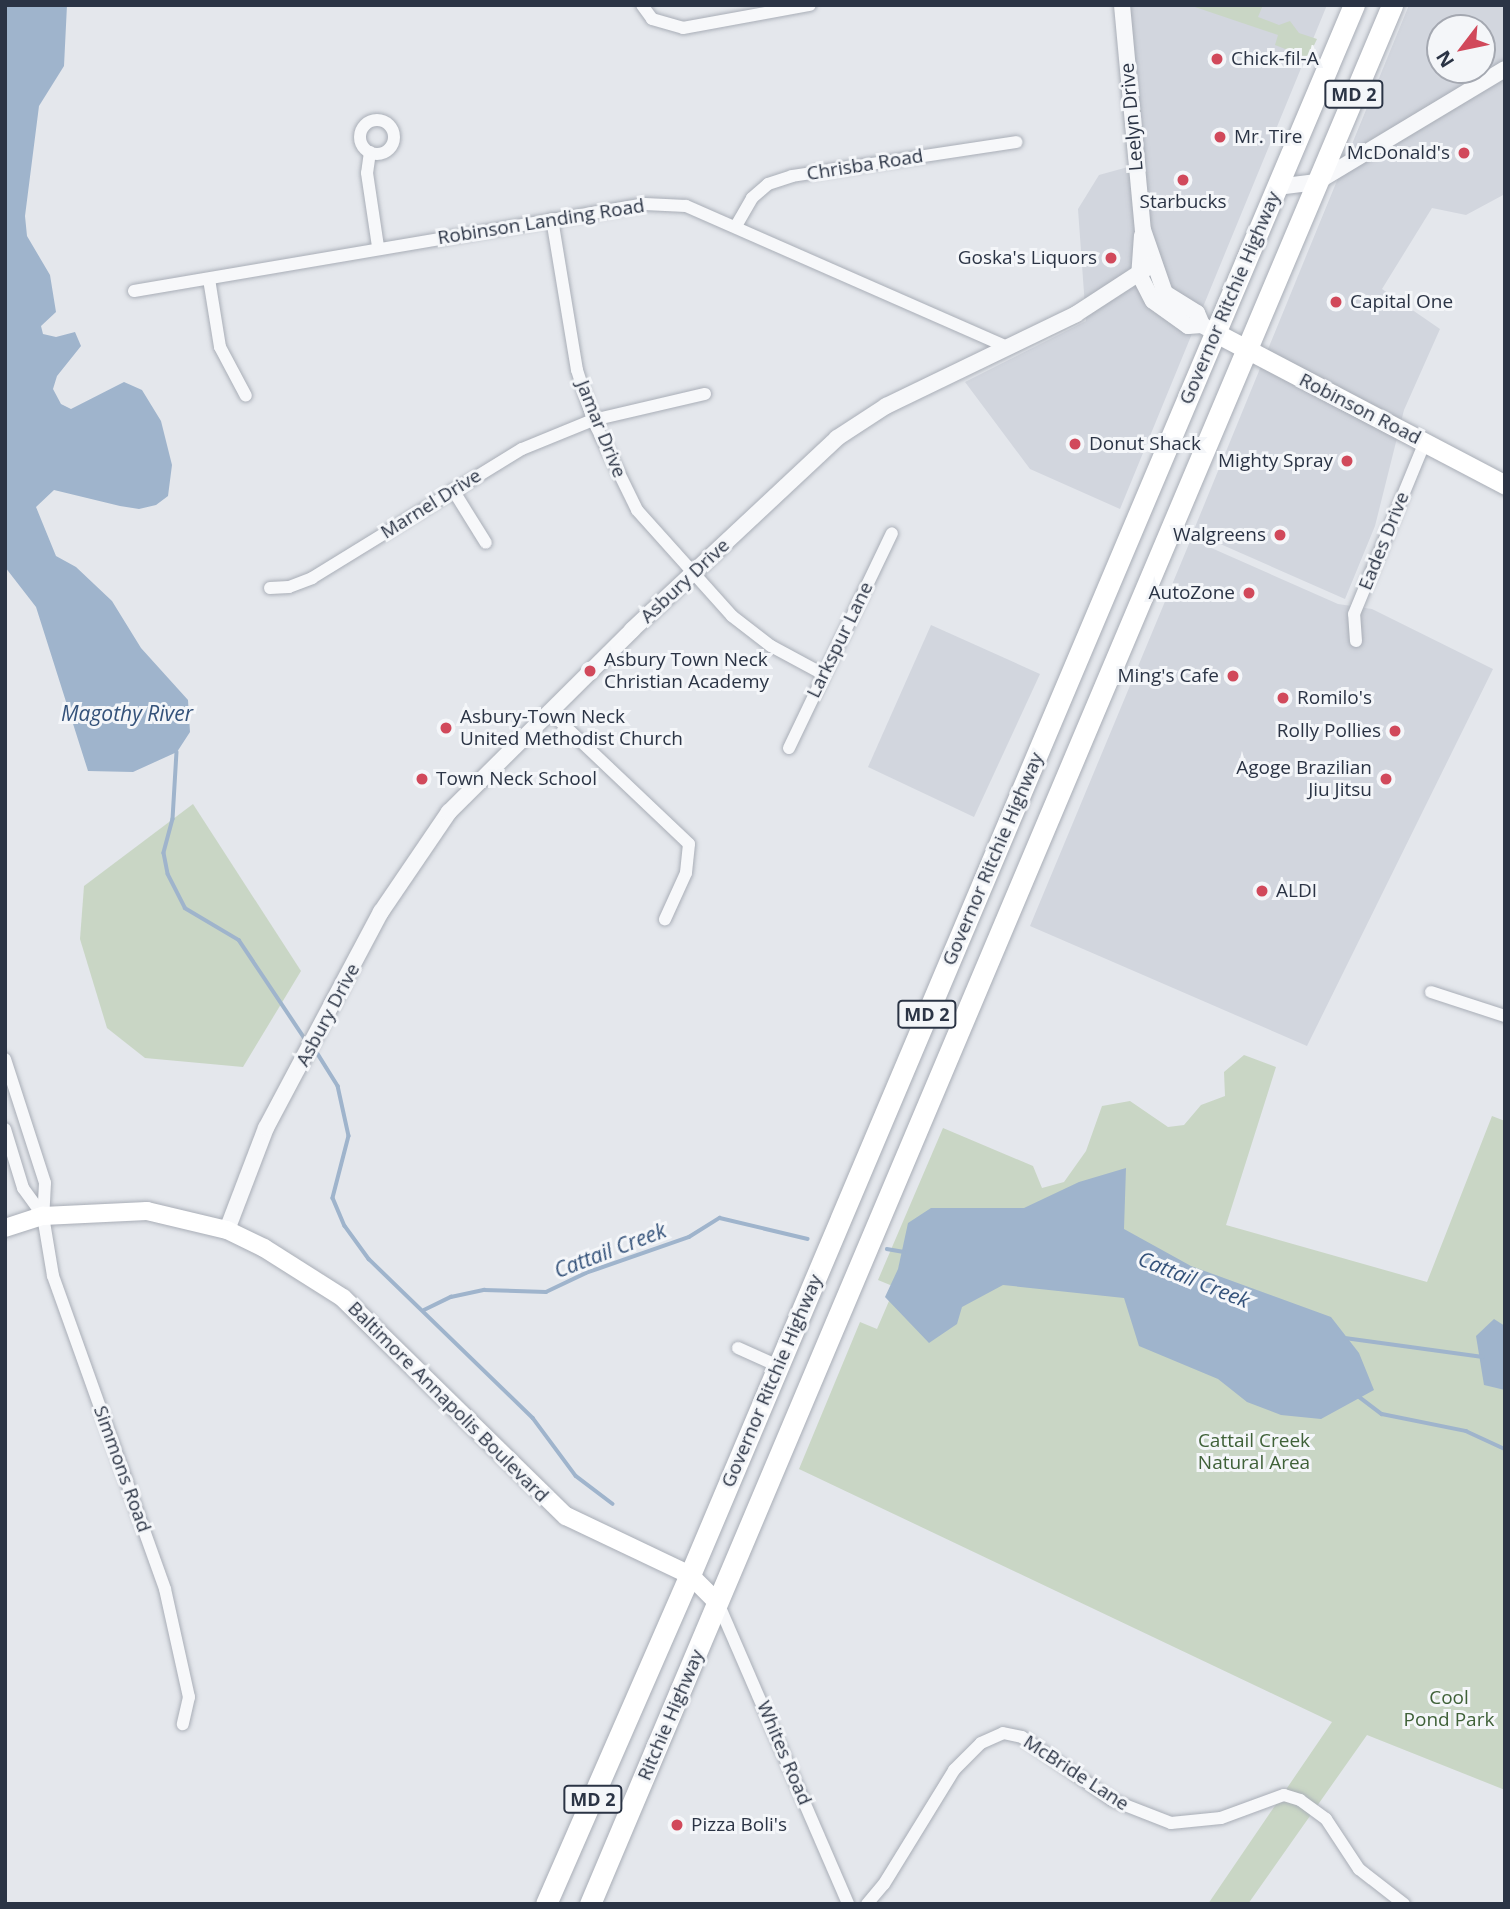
<!DOCTYPE html>
<style>
body{margin:0}
#map{position:relative;width:1510px;height:1909px;overflow:hidden;background:#e4e7ec;font-family:"Open Sans",sans-serif}
div>[style]{position:absolute}
[style*='--x']{left:calc(var(--x)*1px);top:calc(var(--y)*1px);width:calc(var(--w)*1px);rotate:calc(var(--a)*1deg)}
.built>*{inset:0;background:#d2d6de}
.green>*{inset:0;background:#c9d6c5}
.water>*{inset:0;background:#9fb4cc}
.stream>*{height:3.5px;margin:-1.75px;padding:0 1.75px;transform-origin:1.75px;border-radius:1.75px;background:#9fb4cc}
.roads{filter:drop-shadow(0 0 2px #a9aeb7) drop-shadow(0 0 2px #a9aeb7)}
.minor>*{height:12px;margin:-6px;padding:0 6px;transform-origin:6px;border-radius:6px;background:#f7f8fa}
.minor>.ring{margin:-6px;padding:0;box-sizing:content-box;background:none;border:12px solid #f7f8fa;border-radius:50%}
.tertiary>*{height:16px;margin:-8px;padding:0 8px;transform-origin:8px;border-radius:8px;background:#f7f8fa}
.secondary>*{height:18px;margin:-9px;padding:0 9px;transform-origin:9px;border-radius:9px;background:#fff}
.primary>*{height:19px;margin:-9.5px;padding:0 9.5px;transform-origin:9.5px;border-radius:9.5px;background:#fff}
.trunk>*{height:21px;margin:-10.5px;padding:0 10.5px;transform-origin:10.5px;border-radius:10.5px;background:#fff}
.dots>*{width:19px;height:19px;translate:-50% -50%;box-sizing:border-box;border:4px solid #f4f6f9;border-radius:50%}
span{translate:-50% -50%;white-space:nowrap;text-align:center;line-height:1.15;-webkit-text-stroke:6px #f4f6f9;paint-order:stroke}
.shield-label span{padding:2px 5px;background:#f4f6f9;border:2px solid;border-radius:5px;-webkit-text-stroke-width:0}
.shield-label{font-size:18px;color:#2b3445;font-weight:700}
.poi-label{font-size:19px;color:#2b3445}
.left{translate:0 -50%;text-align:left}
.right{translate:-100% -50%;text-align:right}
.street-label{font-size:19px;color:#2b3445}
.park-label{font-size:19px;color:#3f6138}
.water-label{font-size:21px;color:#34527a;font-style:italic}
.frame{position:absolute;inset:0;border:7px solid #2b3445;pointer-events:none}
.north{position:absolute;left:1426px;top:14px;width:70px;height:70px;box-sizing:border-box;background:#f4f6f9;border:2px solid #a4a8b1;border-radius:50%;rotate:238deg;font-size:19px;font-weight:700;line-height:28px;text-align:center;color:#2b3445}
.north::after{content:'';display:block;margin:auto;width:24px;height:32px;background:#d1495b;clip-path:polygon(50% 0,100% 100%,50% 72%,0 100%)}
</style>
<div id="map">
<div class="built">
<div style="clip-path:polygon(1129px 5px,1327px 5px,1120px 509px,1030px 469px,965px 382px,1086px 321px,1078px 209px,1099px 175px,1128px 167px)"></div>
<div style="clip-path:polygon(evenodd,1409px 5px,1505px 5px,1505px 194px,1466px 215px,1432px 208px,1382px 289px,1440px 329px,1404px 410px,1375px 526px,1345px 599px,1193px 532px,1409px 5px,1440px 28px,1482px 28px,1482px 70px,1440px 70px,1440px 28px)"></div>
<div style="clip-path:polygon(1191px 539px,1338px 604px,1372px 609px,1493px 669px,1307px 1046px,1030px 926px)"></div>
<div style="clip-path:polygon(931px 625px,1040px 674px,974px 817px,868px 767px)"></div>
</div>
<div class="green">
<div style="clip-path:polygon(1189px 5px,1263px 5px,1258px 17px,1279px 25px,1290px 21px,1299px 33px,1317px 39px,1308px 58px,1275px 45px,1278px 35px)"></div>
<div style="clip-path:polygon(193px 804px,301px 971px,243px 1067px,145px 1058px,107px 1028px,80px 939px,84px 886px)"></div>
<div style="clip-path:polygon(1244px 1055px,1276px 1067px,1226px 1225px,1427px 1282px,1492px 1116px,1505px 1121px,1505px 1790px,1367px 1735px,1248px 1904px,1208px 1904px,1332px 1722px,799px 1469px,860px 1322px,877px 1329px,895px 1287px,878px 1280px,943px 1128px,1033px 1166px,1042px 1188px,1064px 1182px,1086px 1151px,1102px 1106px,1130px 1101px,1168px 1127px,1184px 1125px,1201px 1105px,1225px 1096px,1224px 1072px)"></div>
</div>
<div class="water">
<div style="clip-path:polygon(5px 5px,67px 5px,64px 66px,39px 106px,25px 216px,27px 236px,50px 275px,56px 312px,41px 326px,43px 334px,56px 337px,75px 332px,81px 346px,57px 376px,53px 389px,61px 404px,71px 409px,124px 382px,142px 390px,161px 421px,172px 465px,168px 496px,156px 505px,139px 509px,120px 506px,54px 490px,36px 507px,56px 556px,76px 567px,112px 601px,141px 648px,188px 700px,190px 732px,177px 752px,133px 772px,88px 771px,36px 607px,5px 567px)"></div>
<div style="clip-path:polygon(1126px 1168px,1124px 1229px,1191px 1266px,1331px 1317px,1359px 1353px,1374px 1390px,1321px 1419px,1281px 1415px,1247px 1402px,1218px 1379px,1139px 1346px,1124px 1298px,1003px 1285px,962px 1307px,957px 1324px,929px 1343px,885px 1297px,898px 1269px,908px 1223px,931px 1208px,1024px 1208px,1079px 1182px)"></div>
<div style="clip-path:polygon(1494px 1319px,1505px 1326px,1505px 1390px,1484px 1385px,1476px 1336px)"></div>
</div>
<div class="stream">
<div style="--x:177;--y:752;--w:67;--a:93.4"></div>
<div style="--x:173;--y:819;--w:35;--a:105"></div>
<div style="--x:164;--y:853;--w:21;--a:79"></div>
<div style="--x:168;--y:874;--w:38;--a:63"></div>
<div style="--x:185;--y:908;--w:63;--a:30.7"></div>
<div style="--x:239;--y:940;--w:117;--a:56.2"></div>
<div style="--x:318;--y:1054;--w:38;--a:58"></div>
<div style="--x:338;--y:1086;--w:51;--a:77.6"></div>
<div style="--x:349;--y:1136;--w:64;--a:104.5"></div>
<div style="--x:333;--y:1198;--w:30;--a:67"></div>
<div style="--x:345;--y:1226;--w:41;--a:54"></div>
<div style="--x:369;--y:1259;--w:228;--a:44.1"></div>
<div style="--x:533;--y:1418;--w:72;--a:53.4"></div>
<div style="--x:576;--y:1476;--w:46;--a:37.1"></div>
<div style="--x:887;--y:1249;--w:17;--a:10"></div>
<div style="--x:424;--y:1310;--w:30;--a:-26"></div>
<div style="--x:451;--y:1297;--w:34;--a:-12"></div>
<div style="--x:484;--y:1290;--w:62;--a:1.8"></div>
<div style="--x:546;--y:1292;--w:44;--a:-25.4"></div>
<div style="--x:586;--y:1273;--w:109;--a:-19.3"></div>
<div style="--x:689;--y:1237;--w:36;--a:-32"></div>
<div style="--x:720;--y:1218;--w:90;--a:13.4"></div>
<div style="--x:1345;--y:1338;--w:139;--a:7.8"></div>
<div style="--x:1358;--y:1396;--w:30;--a:37"></div>
<div style="--x:1382;--y:1414;--w:86;--a:11.4"></div>
<div style="--x:1466;--y:1431;--w:43;--a:24.8"></div>
</div>
<div class="roads">
<div class="minor">
<div style="--x:642;--y:5;--w:17;--a:54"></div>
<div style="--x:652;--y:19;--w:32;--a:16"></div>
<div style="--x:683;--y:28;--w:129;--a:-10.3"></div>
<div class="ring" style="left:360px;top:120px;width:22px;height:22px"></div>
<div style="--x:370;--y:152;--w:21;--a:98"></div>
<div style="--x:367;--y:173;--w:75;--a:81.5"></div>
<div style="--x:552;--y:219;--w:153;--a:80.6"></div>
<div style="--x:577;--y:370;--w:52;--a:72.3"></div>
<div style="--x:593;--y:420;--w:100;--a:63.9"></div>
<div style="--x:637;--y:510;--w:142;--a:48.1"></div>
<div style="--x:732;--y:616;--w:49;--a:37.6"></div>
<div style="--x:771;--y:646;--w:59;--a:28.3"></div>
<div style="--x:736;--y:226;--w:32;--a:-60"></div>
<div style="--x:752;--y:198;--w:21;--a:-41"></div>
<div style="--x:768;--y:184;--w:25;--a:-18"></div>
<div style="--x:792;--y:176;--w:227;--a:-8.6"></div>
<div style="--x:209;--y:279;--w:69;--a:80.8"></div>
<div style="--x:220;--y:347;--w:55;--a:62"></div>
<div style="--x:134;--y:291;--w:518;--a:-9.66"></div>
<div style="--x:645;--y:204;--w:41;--a:2.8"></div>
<div style="--x:686;--y:206;--w:351;--a:23.7"></div>
<div style="--x:453;--y:490;--w:62;--a:58.1"></div>
<div style="--x:270;--y:588;--w:19;--a:-3"></div>
<div style="--x:289;--y:587;--w:25;--a:-21"></div>
<div style="--x:312;--y:578;--w:246;--a:-31.6"></div>
<div style="--x:522;--y:449;--w:77;--a:-22.2"></div>
<div style="--x:593;--y:420;--w:115;--a:-13.1"></div>
<div style="--x:1356;--y:641;--w:27;--a:-94"></div>
<div style="--x:1354;--y:614;--w:186;--a:-67.6"></div>
<div style="--x:549;--y:711;--w:193;--a:43.5"></div>
<div style="--x:689;--y:844;--w:29;--a:96"></div>
<div style="--x:686;--y:873;--w:51;--a:114.5"></div>
<div style="--x:789;--y:748;--w:238;--a:-64.4"></div>
<div style="--x:1431;--y:992;--w:78;--a:18"></div>
<div style="--x:5;--y:1059;--w:130;--a:72.1"></div>
<div style="--x:45;--y:1183;--w:33;--a:93"></div>
<div style="--x:43;--y:1216;--w:61;--a:80.5"></div>
<div style="--x:53;--y:1276;--w:332;--a:70.3"></div>
<div style="--x:165;--y:1589;--w:111;--a:77.5"></div>
<div style="--x:189;--y:1697;--w:28;--a:103"></div>
<div style="--x:5;--y:1129;--w:62;--a:73"></div>
<div style="--x:23;--y:1188;--w:34;--a:54"></div>
<div style="--x:738;--y:1348;--w:44;--a:24.2"></div>
<div style="--x:718;--y:1603;--w:328;--a:66.6"></div>
<div style="--x:867;--y:1904;--w:26;--a:-50"></div>
<div style="--x:884;--y:1884;--w:134;--a:-58.4"></div>
<div style="--x:954;--y:1770;--w:38;--a:-45"></div>
<div style="--x:981;--y:1743;--w:24;--a:-24"></div>
<div style="--x:1003;--y:1733;--w:19;--a:12"></div>
<div style="--x:1022;--y:1737;--w:110;--a:35"></div>
<div style="--x:1112;--y:1800;--w:63;--a:21.3"></div>
<div style="--x:1171;--y:1823;--w:50;--a:-5.7"></div>
<div style="--x:1221;--y:1818;--w:67;--a:-20.1"></div>
<div style="--x:1284;--y:1795;--w:17;--a:17"></div>
<div style="--x:1300;--y:1800;--w:32;--a:36"></div>
<div style="--x:1326;--y:1819;--w:60;--a:56.6"></div>
<div style="--x:1359;--y:1869;--w:57;--a:37.9"></div>
</div>
<div class="tertiary">
<div style="--x:1122;--y:5;--w:226;--a:84.7"></div>
<div style="--x:1143;--y:230;--w:67;--a:70.8"></div>
<div style="--x:1165;--y:293;--w:38;--a:32"></div>
<div style="--x:1197;--y:313;--w:13;--a:67"></div>
<div style="--x:1202;--y:325;--w:16;--a:30"></div>
<div style="--x:1277;--y:187;--w:40;--a:-7.1"></div>
<div style="--x:1317;--y:182;--w:219;--a:-31"></div>
<div style="--x:1142;--y:235;--w:39;--a:94"></div>
<div style="--x:1139;--y:274;--w:30;--a:63"></div>
<div style="--x:1153;--y:301;--w:43;--a:35.5"></div>
<div style="--x:1188;--y:326;--w:14;--a:-4"></div>
<div style="--x:227;--y:1230;--w:109;--a:-69.1"></div>
<div style="--x:266;--y:1128;--w:245;--a:-62"></div>
<div style="--x:381;--y:912;--w:121;--a:-55.8"></div>
<div style="--x:449;--y:812;--w:258;--a:-44.8"></div>
<div style="--x:632;--y:630;--w:281;--a:-43.1"></div>
<div style="--x:837;--y:438;--w:59;--a:-33.1"></div>
<div style="--x:886;--y:406;--w:211;--a:-25.8"></div>
<div style="--x:1076;--y:314;--w:92;--a:-33"></div>
</div>
<div class="secondary">
<div style="--x:5;--y:1228;--w:40;--a:-18"></div>
<div style="--x:43;--y:1216;--w:104;--a:-2.8"></div>
<div style="--x:147;--y:1211;--w:82;--a:13.4"></div>
<div style="--x:227;--y:1230;--w:41;--a:25.9"></div>
<div style="--x:264;--y:1248;--w:93;--a:32.3"></div>
<div style="--x:343;--y:1298;--w:312;--a:44.4"></div>
<div style="--x:566;--y:1516;--w:137;--a:25.4"></div>
<div style="--x:690;--y:1575;--w:40;--a:45"></div>
</div>
<div class="primary">
<div style="--x:1216;--y:333;--w:327;--a:27.7"></div>
</div>
<div class="trunk">
<div style="--x:546;--y:1904;--w:359;--a:-66.4"></div>
<div style="--x:690;--y:1575;--w:1705;--a:-67.08"></div>
<div style="--x:590;--y:1904;--w:2061;--a:-67.1"></div>
</div>
</div>
<div class="dots">
<div style="left:1217px;top:59px;background:#d1495b"></div>
<div style="left:1220px;top:137px;background:#d1495b"></div>
<div style="left:1464px;top:153px;background:#d1495b"></div>
<div style="left:1183px;top:180px;background:#d1495b"></div>
<div style="left:1111px;top:258px;background:#d1495b"></div>
<div style="left:1336px;top:302px;background:#d1495b"></div>
<div style="left:1075px;top:444px;background:#d1495b"></div>
<div style="left:1347px;top:461px;background:#d1495b"></div>
<div style="left:1280px;top:535px;background:#d1495b"></div>
<div style="left:1249px;top:593px;background:#d1495b"></div>
<div style="left:590px;top:671px;background:#d1495b"></div>
<div style="left:1233px;top:676px;background:#d1495b"></div>
<div style="left:1283px;top:698px;background:#d1495b"></div>
<div style="left:446px;top:728px;background:#d1495b"></div>
<div style="left:1395px;top:731px;background:#d1495b"></div>
<div style="left:422px;top:779px;background:#d1495b"></div>
<div style="left:1386px;top:779px;background:#d1495b"></div>
<div style="left:1262px;top:891px;background:#d1495b"></div>
<div style="left:677px;top:1825px;background:#d1495b"></div>
</div>
<div class="shield-label">
<span style="left:1354px;top:94px">MD 2</span>
<span style="left:927px;top:1014px">MD 2</span>
<span style="left:593px;top:1799px">MD 2</span>
</div>
<div class="poi-label">
<span class="left" style="left:1231px;top:59px">Chick-fil-A</span>
<span class="left" style="left:1234px;top:137px">Mr. Tire</span>
<span class="right" style="left:1450px;top:153px">McDonald's</span>
<span style="left:1183px;top:202px">Starbucks</span>
<span class="right" style="left:1097px;top:258px">Goska's Liquors</span>
<span class="left" style="left:1350px;top:302px">Capital One</span>
<span class="left" style="left:1089px;top:444px">Donut Shack</span>
<span class="right" style="left:1333px;top:461px">Mighty Spray</span>
<span class="right" style="left:1266px;top:535px">Walgreens</span>
<span class="right" style="left:1235px;top:593px">AutoZone</span>
<span class="left" style="left:604px;top:671px">Asbury Town Neck<br>Christian Academy</span>
<span class="right" style="left:1219px;top:676px">Ming's Cafe</span>
<span class="left" style="left:1297px;top:698px">Romilo's</span>
<span class="left" style="left:460px;top:728px">Asbury-Town Neck<br>United Methodist Church</span>
<span class="right" style="left:1381px;top:731px">Rolly Pollies</span>
<span class="right" style="left:1372px;top:779px">Agoge Brazilian<br>Jiu Jitsu</span>
<span class="left" style="left:436px;top:779px">Town Neck School</span>
<span class="left" style="left:1276px;top:891px">ALDI</span>
<span class="left" style="left:691px;top:1825px">Pizza Boli's</span>
</div>
<div class="street-label">
<span style="left:1132px;top:117px;rotate:-95deg">Leelyn Drive</span>
<span style="left:865px;top:165px;rotate:-9deg">Chrisba Road</span>
<span style="left:541px;top:222px;rotate:-9deg">Robinson Landing Road</span>
<span style="left:1230px;top:298px;rotate:-67deg">Governor Ritchie Highway</span>
<span style="left:1360px;top:409px;rotate:27deg">Robinson Road</span>
<span style="left:601px;top:429px;rotate:68deg">Jamar Drive</span>
<span style="left:431px;top:504px;rotate:-32deg">Marnel Drive</span>
<span style="left:1384px;top:541px;rotate:-68deg">Eades Drive</span>
<span style="left:685px;top:581px;rotate:-43deg">Asbury Drive</span>
<span style="left:840px;top:640px;rotate:-64deg">Larkspur Lane</span>
<span style="left:993px;top:859px;rotate:-67deg">Governor Ritchie Highway</span>
<span style="left:328px;top:1015px;rotate:-62deg">Asbury Drive</span>
<span style="left:772px;top:1381px;rotate:-67deg">Governor Ritchie Highway</span>
<span style="left:448px;top:1402px;rotate:45deg">Baltimore Annapolis Boulevard</span>
<span style="left:122px;top:1469px;rotate:70deg">Simmons Road</span>
<span style="left:671px;top:1715px;rotate:-67deg">Ritchie Highway</span>
<span style="left:784px;top:1753px;rotate:67deg">Whites Road</span>
<span style="left:1076px;top:1773px;rotate:33deg">McBride Lane</span>
</div>
<div class="park-label">
<span style="left:1254px;top:1452px">Cattail Creek<br>Natural Area</span>
<span style="left:1449px;top:1709px">Cool<br>Pond Park</span>
</div>
<div class="water-label">
<span style="left:127px;top:713px">Magothy River</span>
<span style="left:610px;top:1250px;rotate:-21deg">Cattail Creek</span>
<span style="left:1194px;top:1279px;rotate:22deg">Cattail Creek</span>
</div>
<div class="frame"></div>
<div class="north">N</div>
</div>
